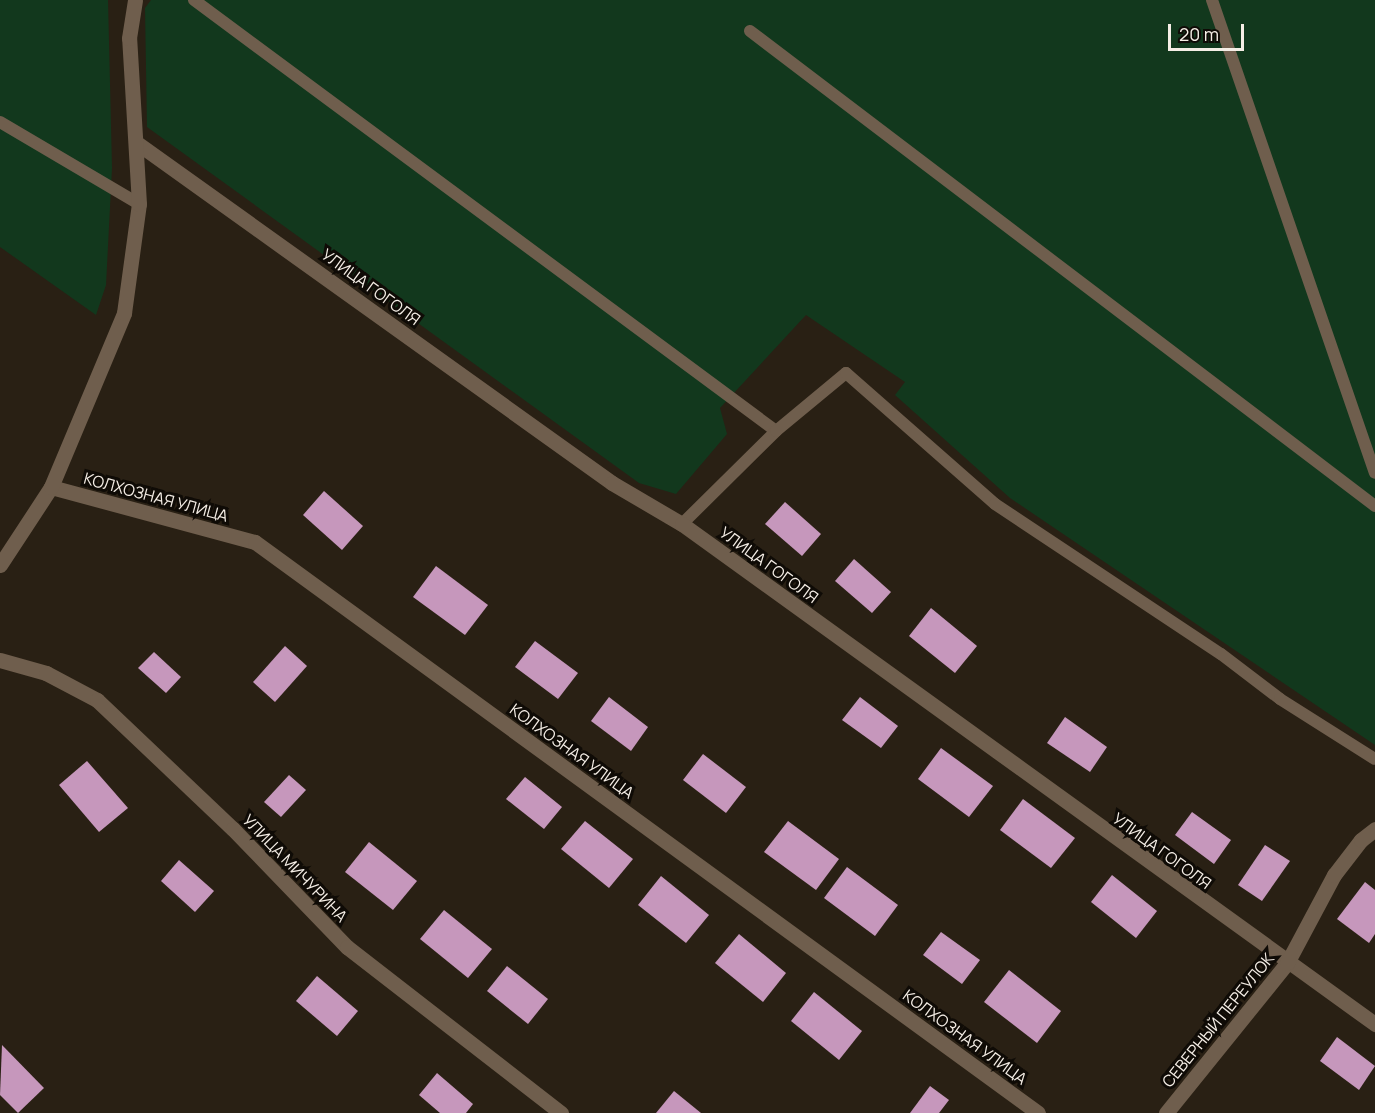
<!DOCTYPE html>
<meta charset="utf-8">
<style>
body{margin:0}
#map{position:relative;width:1375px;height:1113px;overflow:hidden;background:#292014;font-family:Manrope,sans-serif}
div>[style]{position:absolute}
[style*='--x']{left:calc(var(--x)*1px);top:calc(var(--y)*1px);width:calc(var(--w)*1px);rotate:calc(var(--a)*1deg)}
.green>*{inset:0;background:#12381d}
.building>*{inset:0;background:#c697bc}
.service>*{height:12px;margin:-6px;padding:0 6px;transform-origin:6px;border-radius:6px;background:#6f5e4d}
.minor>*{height:15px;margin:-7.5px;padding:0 7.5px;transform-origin:7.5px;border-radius:7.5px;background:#6f5e4d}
span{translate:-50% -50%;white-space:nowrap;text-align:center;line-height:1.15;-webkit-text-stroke:6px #0f0b06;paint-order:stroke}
.street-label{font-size:16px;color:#f5eee6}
.scale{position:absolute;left:1168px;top:24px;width:76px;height:27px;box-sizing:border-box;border:3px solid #f5eee6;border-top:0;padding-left:8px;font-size:18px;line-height:21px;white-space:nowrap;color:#f5eee6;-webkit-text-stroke:4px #0f0b06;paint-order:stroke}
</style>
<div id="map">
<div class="green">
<div style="clip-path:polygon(0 0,108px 0,112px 168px,106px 285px,96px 315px,0 247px)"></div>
<div style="clip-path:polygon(151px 0,1375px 0,1375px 745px,1010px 498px,895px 395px,905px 382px,806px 315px,720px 408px,727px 434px,676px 494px,639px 483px,147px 127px,145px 8px)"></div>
</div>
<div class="building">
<div style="clip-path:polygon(324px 491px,363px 526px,342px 550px,303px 515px)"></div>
<div style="clip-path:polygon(785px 502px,821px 534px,802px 556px,765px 524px)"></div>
<div style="clip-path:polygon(854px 559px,891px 592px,872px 613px,835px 581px)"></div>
<div style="clip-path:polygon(436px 566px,488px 605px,465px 635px,413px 597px)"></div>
<div style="clip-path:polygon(931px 608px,977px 646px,955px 673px,909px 636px)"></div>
<div style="clip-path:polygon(535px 641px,578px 673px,558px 699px,515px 667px)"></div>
<div style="clip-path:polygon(285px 646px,307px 666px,275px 702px,253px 682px)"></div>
<div style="clip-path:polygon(154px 652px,181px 677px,166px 693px,138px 668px)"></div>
<div style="clip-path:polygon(609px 697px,648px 727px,631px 751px,591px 721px)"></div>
<div style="clip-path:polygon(860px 697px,898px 726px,881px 748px,842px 720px)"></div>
<div style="clip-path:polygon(1065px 717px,1107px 747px,1090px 772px,1047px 743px)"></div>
<div style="clip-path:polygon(941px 748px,993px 786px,969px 817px,918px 779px)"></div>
<div style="clip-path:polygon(703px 754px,746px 787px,726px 813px,683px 780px)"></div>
<div style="clip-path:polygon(87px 761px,128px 808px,99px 832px,59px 785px)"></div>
<div style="clip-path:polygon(289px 775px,306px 790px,281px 817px,264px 802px)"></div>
<div style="clip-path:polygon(525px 777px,562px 807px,544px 829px,506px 799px)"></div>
<div style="clip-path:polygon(1023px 799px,1075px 838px,1051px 868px,1000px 830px)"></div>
<div style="clip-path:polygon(1192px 812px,1231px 840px,1214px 864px,1175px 835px)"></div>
<div style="clip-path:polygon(585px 821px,633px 859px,609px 888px,561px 849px)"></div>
<div style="clip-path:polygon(788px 821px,839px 859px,816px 890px,764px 852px)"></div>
<div style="clip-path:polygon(369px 842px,417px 881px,393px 910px,345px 872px)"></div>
<div style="clip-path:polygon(1265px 845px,1290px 861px,1262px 901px,1238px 885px)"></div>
<div style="clip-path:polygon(179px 860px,214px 891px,195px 912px,161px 881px)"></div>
<div style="clip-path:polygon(847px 867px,898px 905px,875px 936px,824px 898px)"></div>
<div style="clip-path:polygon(1112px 875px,1157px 911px,1136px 938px,1091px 902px)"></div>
<div style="clip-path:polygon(661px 876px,709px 915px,686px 943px,638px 905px)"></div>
<div style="clip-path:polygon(1365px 882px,1375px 890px,1375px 934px,1369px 943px,1337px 919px)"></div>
<div style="clip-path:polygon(444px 910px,492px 949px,468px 978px,420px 939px)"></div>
<div style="clip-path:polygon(941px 932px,980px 960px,962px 984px,923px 955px)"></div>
<div style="clip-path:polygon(739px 934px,786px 973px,763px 1002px,715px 963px)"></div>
<div style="clip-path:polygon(507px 966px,548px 999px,528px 1024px,487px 991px)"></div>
<div style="clip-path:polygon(1009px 970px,1061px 1011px,1037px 1043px,984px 1002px)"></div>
<div style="clip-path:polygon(317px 976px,358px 1011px,337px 1036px,296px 1001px)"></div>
<div style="clip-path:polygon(814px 992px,862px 1031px,839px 1060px,791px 1021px)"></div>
<div style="clip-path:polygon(1337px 1037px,1375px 1066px,1359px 1090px,1320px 1061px)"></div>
<div style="clip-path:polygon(2px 1045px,44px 1088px,18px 1113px,0 1095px)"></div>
<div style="clip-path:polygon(437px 1073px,473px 1104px,466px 1113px,440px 1113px,419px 1095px)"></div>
<div style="clip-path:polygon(930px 1086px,949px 1100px,939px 1113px,910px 1113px)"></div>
<div style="clip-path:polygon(674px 1091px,701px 1113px,656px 1113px)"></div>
</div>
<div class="service">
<div style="--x:194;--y:0;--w:724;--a:36.52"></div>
<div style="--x:1212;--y:0;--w:500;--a:70.99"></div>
<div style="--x:750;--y:31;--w:785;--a:37.23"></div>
<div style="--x:0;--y:122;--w:161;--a:30.5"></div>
<div style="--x:682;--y:524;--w:132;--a:-44.7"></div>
<div style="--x:776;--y:431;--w:91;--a:-39.6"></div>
<div style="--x:846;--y:373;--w:198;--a:41.3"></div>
<div style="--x:995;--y:504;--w:271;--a:33.6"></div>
<div style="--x:1221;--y:654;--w:74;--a:37.3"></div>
<div style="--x:1280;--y:699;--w:112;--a:32.3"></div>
</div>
<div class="minor">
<div style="--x:137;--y:143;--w:584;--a:35.59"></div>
<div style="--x:612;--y:483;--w:81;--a:30.4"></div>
<div style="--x:682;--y:524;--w:855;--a:35.81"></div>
<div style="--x:51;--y:487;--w:211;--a:15.1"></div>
<div style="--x:255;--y:542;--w:969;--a:36.1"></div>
<div style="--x:0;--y:565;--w:93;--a:-56.8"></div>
<div style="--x:51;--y:487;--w:189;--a:-67.2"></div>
<div style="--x:124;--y:313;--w:110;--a:-82.2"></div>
<div style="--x:139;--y:204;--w:166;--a:-93.4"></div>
<div style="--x:129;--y:38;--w:38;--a:-81"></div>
<div style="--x:0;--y:660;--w:48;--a:15.8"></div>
<div style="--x:46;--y:673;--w:58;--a:27.9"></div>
<div style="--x:97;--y:700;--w:187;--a:43.5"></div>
<div style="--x:233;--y:829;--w:164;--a:46"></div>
<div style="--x:347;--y:947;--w:271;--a:37.8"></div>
<div style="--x:1166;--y:1113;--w:193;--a:-51.1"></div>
<div style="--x:1287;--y:963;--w:100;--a:-61.9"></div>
<div style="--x:1334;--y:875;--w:44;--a:-52.4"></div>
<div style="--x:1361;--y:840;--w:18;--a:-38"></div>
</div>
<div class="street-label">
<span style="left:371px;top:287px;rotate:36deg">УЛИЦА ГОГОЛЯ</span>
<span style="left:156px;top:497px;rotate:15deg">КОЛХОЗНАЯ УЛИЦА</span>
<span style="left:769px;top:565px;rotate:36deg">УЛИЦА ГОГОЛЯ</span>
<span style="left:572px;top:751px;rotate:36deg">КОЛХОЗНАЯ УЛИЦА</span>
<span style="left:1162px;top:851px;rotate:36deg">УЛИЦА ГОГОЛЯ</span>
<span style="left:295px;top:868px;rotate:46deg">УЛИЦА МИЧУРИНА</span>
<span style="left:1218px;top:1020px;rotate:-51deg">СЕВЕРНЫЙ ПЕРЕУЛОК</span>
<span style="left:965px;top:1037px;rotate:36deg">КОЛХОЗНАЯ УЛИЦА</span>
</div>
<div class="scale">20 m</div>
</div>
